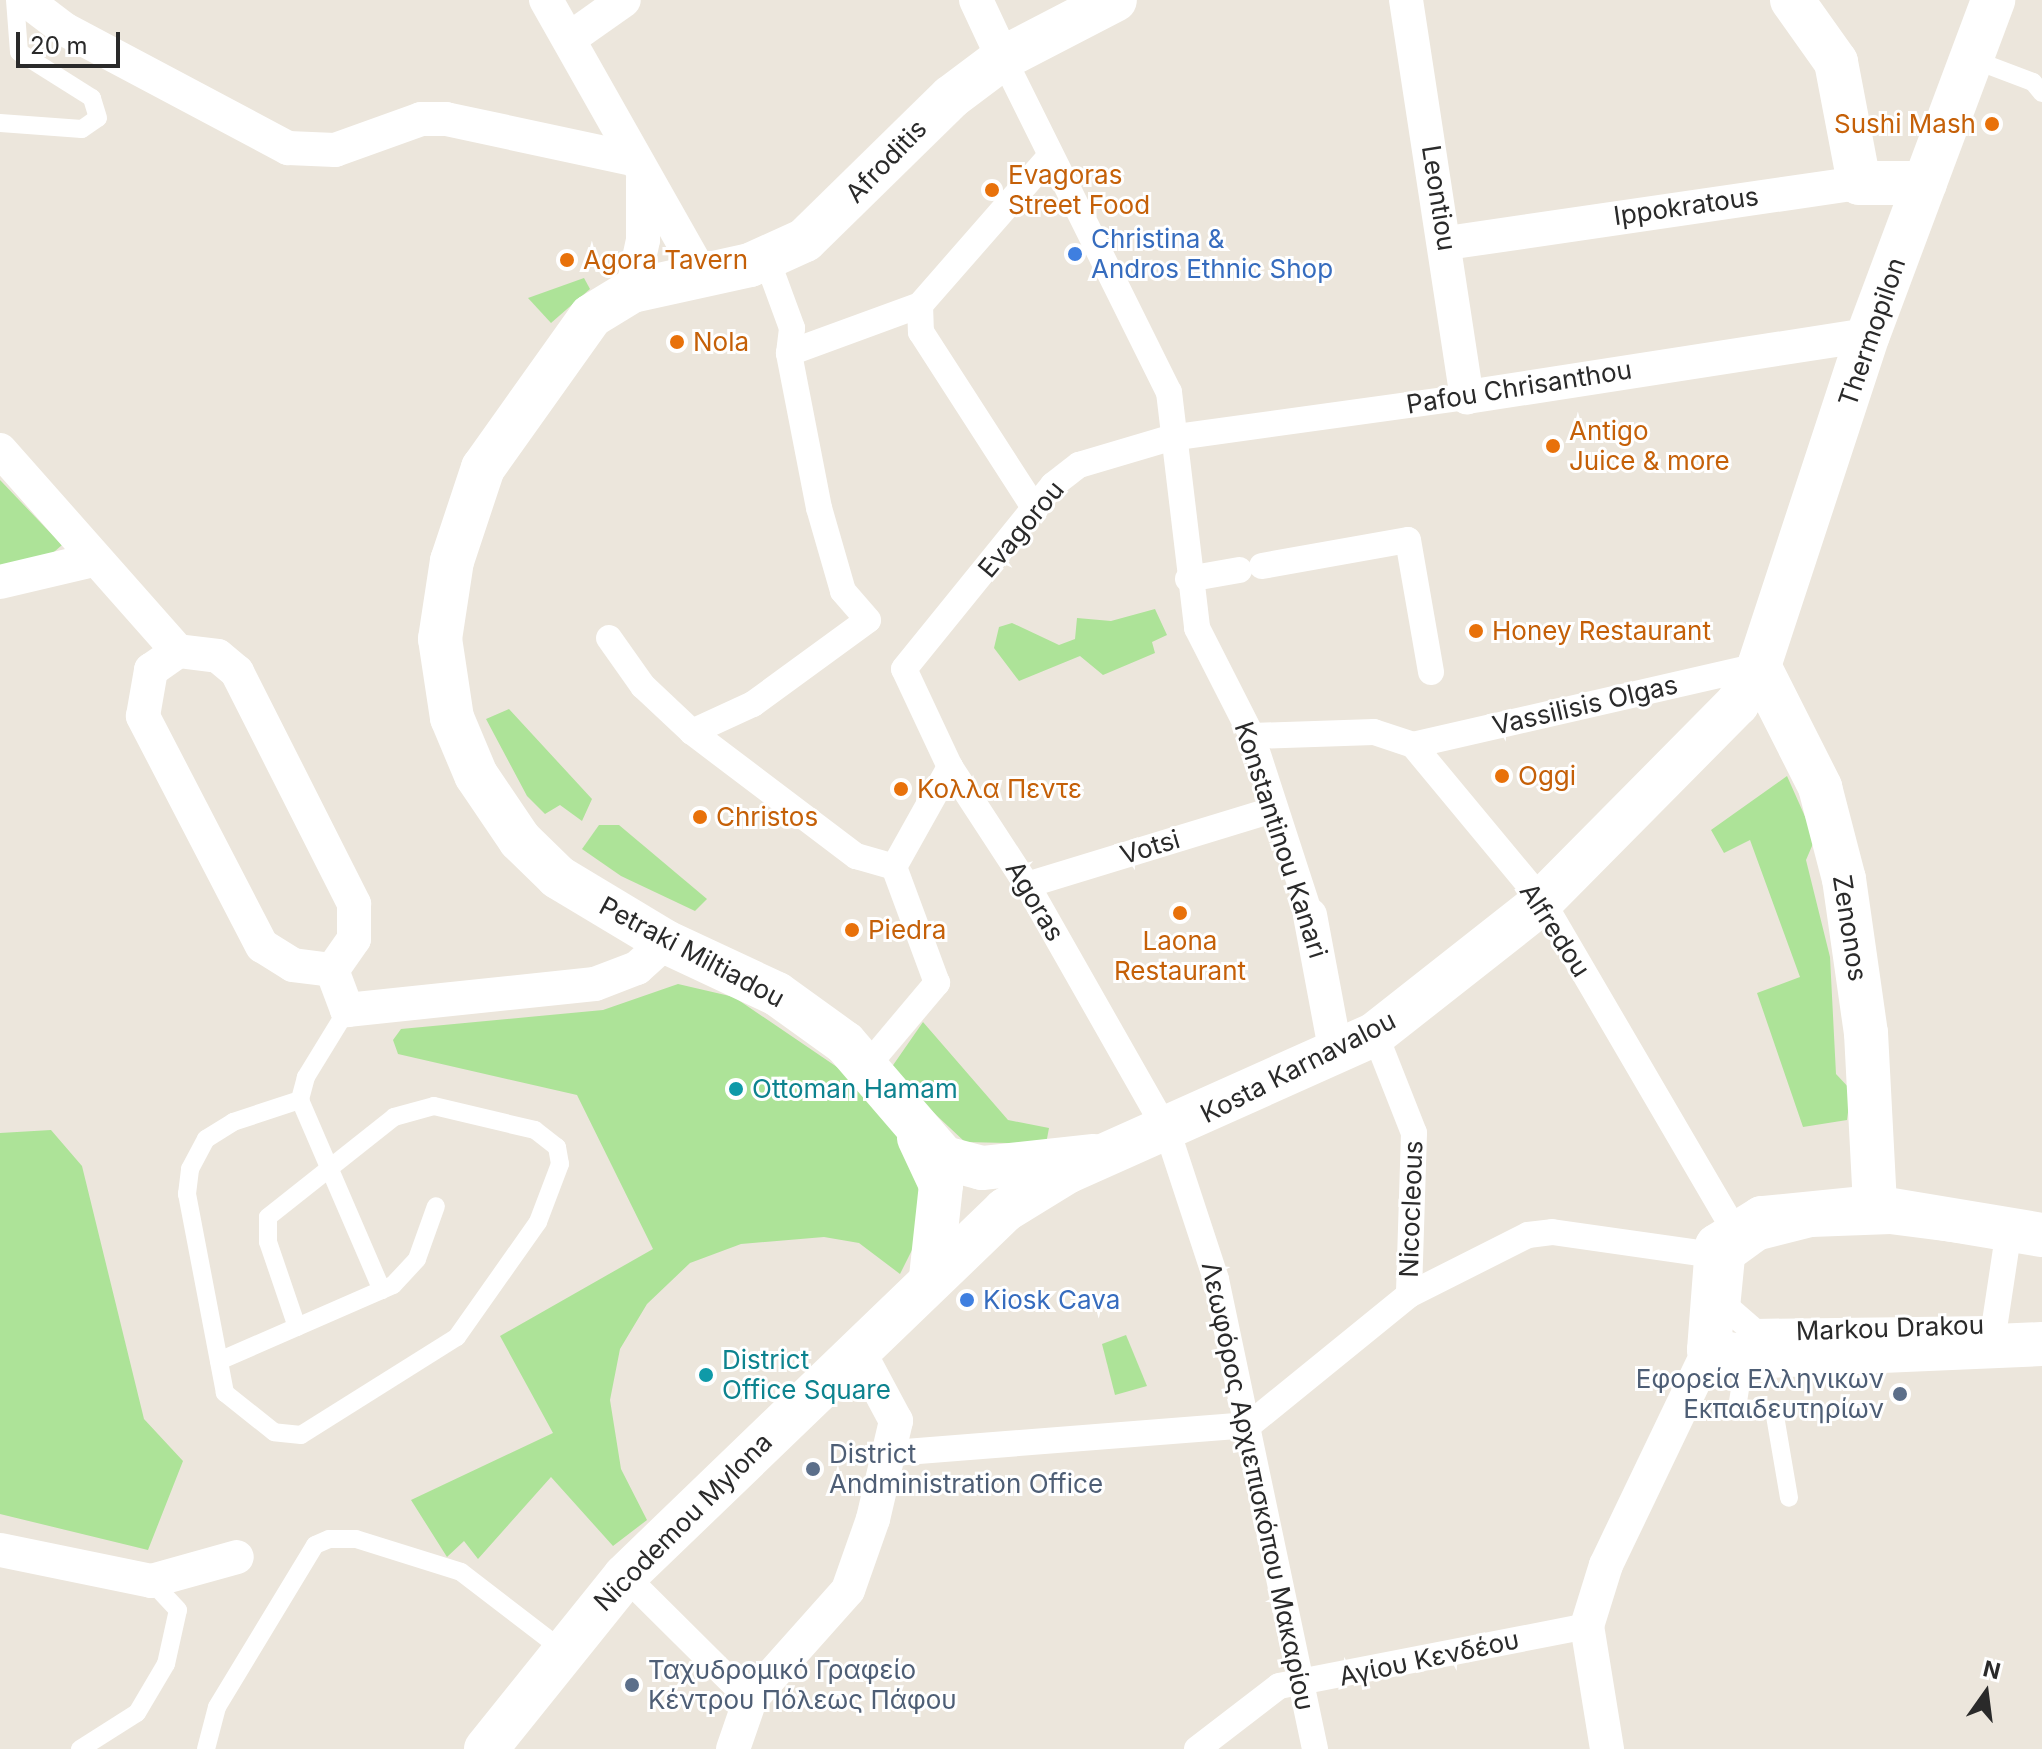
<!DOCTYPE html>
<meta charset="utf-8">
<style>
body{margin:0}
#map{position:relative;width:2042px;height:1749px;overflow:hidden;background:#ece6dc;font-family:Inter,sans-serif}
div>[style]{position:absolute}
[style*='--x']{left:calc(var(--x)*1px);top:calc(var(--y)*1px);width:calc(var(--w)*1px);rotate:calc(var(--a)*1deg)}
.green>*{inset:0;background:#ade398}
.service>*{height:18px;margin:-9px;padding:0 9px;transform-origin:9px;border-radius:9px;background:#fff}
.pedestrian>*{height:26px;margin:-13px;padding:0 13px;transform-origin:13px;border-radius:13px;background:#fff}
.minor>*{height:34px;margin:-17px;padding:0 17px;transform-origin:17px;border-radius:17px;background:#fff}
.tertiary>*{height:44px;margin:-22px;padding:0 22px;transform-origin:22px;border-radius:22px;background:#fff}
.secondary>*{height:44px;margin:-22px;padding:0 22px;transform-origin:22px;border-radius:22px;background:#fff}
.dots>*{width:22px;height:22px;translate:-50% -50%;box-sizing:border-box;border:4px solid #fff;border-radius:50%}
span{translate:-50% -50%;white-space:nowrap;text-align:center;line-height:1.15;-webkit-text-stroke:6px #fff;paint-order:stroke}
.food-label{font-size:26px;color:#c56008}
.right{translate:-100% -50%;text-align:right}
.left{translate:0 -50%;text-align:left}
.street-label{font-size:26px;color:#2a2a2a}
.shop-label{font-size:26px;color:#366cbe}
.culture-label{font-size:26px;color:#0d838f}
.service-label{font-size:26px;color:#4e5e75}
.north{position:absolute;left:1946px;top:1653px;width:80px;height:80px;-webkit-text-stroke:6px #fff;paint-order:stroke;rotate:14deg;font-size:22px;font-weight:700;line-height:32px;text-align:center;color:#2a2a2a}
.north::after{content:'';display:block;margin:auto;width:28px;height:36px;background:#2a2a2a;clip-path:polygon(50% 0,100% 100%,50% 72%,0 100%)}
.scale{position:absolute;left:16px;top:32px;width:104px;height:36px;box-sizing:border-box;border:4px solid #2a2a2a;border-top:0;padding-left:10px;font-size:24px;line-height:28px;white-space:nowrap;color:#2a2a2a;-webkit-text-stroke:6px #fff;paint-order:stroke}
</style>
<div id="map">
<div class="green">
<div style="clip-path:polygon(584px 278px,590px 289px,551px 323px,528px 298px)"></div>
<div style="clip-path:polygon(0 480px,62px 545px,38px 566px,0 574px)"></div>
<div style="clip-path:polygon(1155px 609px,1167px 635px,1152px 642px,1155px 653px,1103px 675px,1080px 656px,1019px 681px,994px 648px,999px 627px,1012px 623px,1059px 645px,1075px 639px,1077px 618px,1111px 621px)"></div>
<div style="clip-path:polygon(509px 709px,592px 799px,582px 821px,560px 805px,545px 814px,527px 796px,486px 719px)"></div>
<div style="clip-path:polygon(1787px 776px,1815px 839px,1806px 860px,1830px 957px,1836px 1074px,1851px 1090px,1847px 1120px,1803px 1127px,1757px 993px,1800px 977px,1750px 840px,1724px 853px,1711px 830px)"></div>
<div style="clip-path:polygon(599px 825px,619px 825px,707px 899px,695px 911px,621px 876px,582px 849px)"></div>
<div style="clip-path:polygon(678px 984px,734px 997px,859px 1082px,927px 1174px,917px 1240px,900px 1274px,859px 1243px,824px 1237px,741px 1244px,690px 1263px,647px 1304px,620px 1349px,610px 1400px,621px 1469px,647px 1520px,613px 1546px,551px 1477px,478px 1559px,464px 1541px,447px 1557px,411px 1500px,553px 1433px,500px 1336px,653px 1249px,577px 1095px,398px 1054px,393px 1040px,401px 1029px,603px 1010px)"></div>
<div style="clip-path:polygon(923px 1022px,1008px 1120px,1049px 1128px,1046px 1144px,965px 1142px,889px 1071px)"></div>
<div style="clip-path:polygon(51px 1130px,82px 1166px,144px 1419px,183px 1461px,148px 1550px,0 1514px,0 1133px)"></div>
<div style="clip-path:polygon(1126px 1335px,1147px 1386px,1115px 1395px,1102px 1344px)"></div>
</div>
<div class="service">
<div style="--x:1972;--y:59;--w:65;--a:20.7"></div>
<div style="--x:2033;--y:82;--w:14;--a:51"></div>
<div style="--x:0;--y:123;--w:82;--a:4.2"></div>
<div style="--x:82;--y:129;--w:19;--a:-35"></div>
<div style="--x:98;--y:118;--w:21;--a:-107"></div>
<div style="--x:92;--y:98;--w:86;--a:-147.8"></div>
<div style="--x:19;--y:52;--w:52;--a:-94.4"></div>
<div style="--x:347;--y:1010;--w:79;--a:121.5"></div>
<div style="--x:306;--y:1077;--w:24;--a:105"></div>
<div style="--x:300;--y:1100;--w:207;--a:66.7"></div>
<div style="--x:297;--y:1327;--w:90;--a:-108.8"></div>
<div style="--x:268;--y:1242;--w:25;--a:-90"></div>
<div style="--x:268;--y:1217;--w:161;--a:-38.4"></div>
<div style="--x:394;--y:1117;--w:41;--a:-15.4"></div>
<div style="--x:434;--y:1106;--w:104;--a:13.4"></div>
<div style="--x:535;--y:1130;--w:28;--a:38"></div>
<div style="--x:557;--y:1147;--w:17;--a:80"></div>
<div style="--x:560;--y:1164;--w:62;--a:110.8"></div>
<div style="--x:538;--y:1222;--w:141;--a:125.2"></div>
<div style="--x:457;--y:1337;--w:184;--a:147.9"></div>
<div style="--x:301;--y:1435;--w:27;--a:-174"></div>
<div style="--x:274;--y:1432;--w:63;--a:-141.5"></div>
<div style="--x:225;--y:1393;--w:203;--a:-100.8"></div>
<div style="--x:187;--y:1194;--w:25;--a:-83"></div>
<div style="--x:190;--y:1169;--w:34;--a:-62"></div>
<div style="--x:206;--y:1139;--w:32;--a:-32"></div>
<div style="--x:233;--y:1122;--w:71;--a:-18.2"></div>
<div style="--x:1745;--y:1357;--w:52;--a:98.9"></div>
<div style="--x:1737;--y:1408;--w:37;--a:3"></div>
<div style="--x:1774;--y:1410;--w:89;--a:80.3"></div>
<div style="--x:219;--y:1361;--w:190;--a:-23.6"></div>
<div style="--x:393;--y:1285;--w:35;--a:-47"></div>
<div style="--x:417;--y:1259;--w:56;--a:-70.3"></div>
<div style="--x:80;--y:1749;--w:67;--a:-32.3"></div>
<div style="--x:137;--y:1713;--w:57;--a:-59.4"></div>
<div style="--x:166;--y:1664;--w:55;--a:-77.5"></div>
<div style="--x:178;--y:1610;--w:40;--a:-133"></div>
<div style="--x:206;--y:1749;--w:43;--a:-75.3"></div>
<div style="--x:217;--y:1707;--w:189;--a:-58.8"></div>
<div style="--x:315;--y:1545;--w:15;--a:-23"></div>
<div style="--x:329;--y:1539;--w:27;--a:0"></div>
<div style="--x:356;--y:1539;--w:110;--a:17.4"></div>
<div style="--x:461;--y:1572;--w:125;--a:37.5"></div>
</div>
<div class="pedestrian">
<div style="--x:1003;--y:58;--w:373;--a:63.6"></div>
<div style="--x:1169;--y:392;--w:238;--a:83.2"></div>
<div style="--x:1197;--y:628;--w:121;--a:63"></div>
<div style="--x:1252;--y:736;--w:188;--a:72"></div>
<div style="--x:920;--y:305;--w:27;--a:88"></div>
<div style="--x:921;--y:332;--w:211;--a:57.2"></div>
<div style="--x:789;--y:353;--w:140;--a:-20.1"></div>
<div style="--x:920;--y:305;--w:194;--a:-48.8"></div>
<div style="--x:1262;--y:566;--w:148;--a:-10.1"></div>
<div style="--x:1408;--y:540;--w:134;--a:80.1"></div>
<div style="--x:1188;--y:579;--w:52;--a:-10"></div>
<div style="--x:609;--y:638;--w:59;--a:54.7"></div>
<div style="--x:643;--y:686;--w:67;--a:43.2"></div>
<div style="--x:692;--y:732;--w:206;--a:37.1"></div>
<div style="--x:856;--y:856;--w:40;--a:16"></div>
<div style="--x:692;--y:732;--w:67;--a:-24.7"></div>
<div style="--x:753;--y:704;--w:142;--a:-36.1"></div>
<div style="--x:868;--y:620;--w:38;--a:-131"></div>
<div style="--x:843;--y:591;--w:86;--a:-106.1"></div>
<div style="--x:819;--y:508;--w:158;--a:-101"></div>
<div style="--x:789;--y:353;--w:25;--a:-83"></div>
<div style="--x:792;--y:328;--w:72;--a:-110.2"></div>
<div style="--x:1252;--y:736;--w:122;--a:-1.9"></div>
<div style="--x:1374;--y:732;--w:41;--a:18.4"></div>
<div style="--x:1413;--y:745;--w:200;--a:50.3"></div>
<div style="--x:1541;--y:899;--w:382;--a:59.7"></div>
<div style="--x:1413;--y:745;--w:355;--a:-12.9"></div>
<div style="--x:1027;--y:885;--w:257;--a:-17"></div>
<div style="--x:1375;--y:1034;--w:106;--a:68.5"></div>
<div style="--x:1414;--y:1133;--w:162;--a:91.8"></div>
<div style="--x:867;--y:1066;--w:109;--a:-49.9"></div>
<div style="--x:937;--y:983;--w:124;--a:-110.3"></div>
<div style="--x:894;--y:867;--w:115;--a:-60.8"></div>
<div style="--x:1891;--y:1221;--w:118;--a:7.3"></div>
<div style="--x:2008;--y:1236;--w:94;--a:98.6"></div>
<div style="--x:1994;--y:1329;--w:239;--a:179.3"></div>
<div style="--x:1755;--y:1332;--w:37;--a:-139"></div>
<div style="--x:1727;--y:1308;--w:51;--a:-84.4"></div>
<div style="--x:1732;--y:1257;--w:34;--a:-36"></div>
<div style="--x:1760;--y:1237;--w:53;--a:-14.3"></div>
<div style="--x:1811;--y:1224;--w:80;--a:-2.1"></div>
<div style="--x:893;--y:1453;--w:357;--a:-4.5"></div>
<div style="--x:1249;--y:1425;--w:206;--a:-39.1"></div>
<div style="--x:1409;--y:1295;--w:133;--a:-26.8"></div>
<div style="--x:1528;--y:1235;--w:24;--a:-7"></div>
<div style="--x:1552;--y:1232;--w:164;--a:8.1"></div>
<div style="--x:625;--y:1576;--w:176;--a:44.8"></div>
<div style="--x:1197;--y:1749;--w:103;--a:-37.5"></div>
<div style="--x:1279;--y:1686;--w:314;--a:-11"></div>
<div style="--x:1315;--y:1749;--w:480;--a:-101.9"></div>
<div style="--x:1216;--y:1279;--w:154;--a:-108.2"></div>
<div style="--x:1168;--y:1133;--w:285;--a:-119.6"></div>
<div style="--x:1027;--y:885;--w:141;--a:-123.1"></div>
<div style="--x:950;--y:767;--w:108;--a:-115.1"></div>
<div style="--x:904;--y:669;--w:237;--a:-51"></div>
<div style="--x:1053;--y:485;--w:33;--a:-38"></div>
<div style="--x:1079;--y:465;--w:95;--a:-16.5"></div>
<div style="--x:1170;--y:438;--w:300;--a:-7.9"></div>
</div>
<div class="minor">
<div style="--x:26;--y:0;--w:48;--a:37.3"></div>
<div style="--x:64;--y:29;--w:254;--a:28"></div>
<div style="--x:288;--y:148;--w:47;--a:2.4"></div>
<div style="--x:335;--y:150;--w:91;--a:-19.8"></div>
<div style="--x:421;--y:119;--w:25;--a:0"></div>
<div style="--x:446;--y:119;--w:190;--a:12.1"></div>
<div style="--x:546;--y:0;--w:319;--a:60.5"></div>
<div style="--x:976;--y:0;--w:64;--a:65"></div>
<div style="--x:1406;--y:0;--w:402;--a:81.3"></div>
<div style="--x:1467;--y:397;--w:406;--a:-8.8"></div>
<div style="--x:569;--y:39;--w:67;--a:-35.3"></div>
<div style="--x:1447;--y:243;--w:416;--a:-8.3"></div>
<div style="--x:632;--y:291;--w:52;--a:-77.8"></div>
<div style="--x:643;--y:240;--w:61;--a:-90"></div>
<div style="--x:0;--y:450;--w:268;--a:48.5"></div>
<div style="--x:0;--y:582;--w:96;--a:-13.3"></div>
<div style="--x:178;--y:651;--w:40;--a:7.1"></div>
<div style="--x:218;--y:656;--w:25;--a:40"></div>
<div style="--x:237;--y:672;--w:260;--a:63.2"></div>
<div style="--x:354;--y:904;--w:35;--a:90"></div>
<div style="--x:354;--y:939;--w:38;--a:125"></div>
<div style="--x:332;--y:970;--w:39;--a:-173"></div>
<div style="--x:293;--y:965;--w:36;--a:-148"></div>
<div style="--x:262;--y:946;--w:259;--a:-117.4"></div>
<div style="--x:143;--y:716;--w:47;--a:-80.1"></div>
<div style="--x:151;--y:670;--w:33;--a:-35"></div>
<div style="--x:1310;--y:915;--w:135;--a:79.4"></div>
<div style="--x:332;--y:970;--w:43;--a:69.4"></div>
<div style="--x:347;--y:1010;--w:249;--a:-6"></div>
<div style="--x:595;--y:984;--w:45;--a:-20.9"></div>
<div style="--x:637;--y:968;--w:39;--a:-42"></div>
<div style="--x:0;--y:1550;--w:154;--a:11.6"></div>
<div style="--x:151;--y:1581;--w:89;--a:-15.6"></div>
<div style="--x:733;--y:1749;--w:52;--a:-70.9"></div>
<div style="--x:750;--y:1700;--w:147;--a:-48.3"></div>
<div style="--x:848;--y:1590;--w:75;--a:-70.6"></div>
<div style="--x:873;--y:1519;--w:101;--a:-76.8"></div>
<div style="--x:896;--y:1421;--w:81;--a:-118.2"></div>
<div style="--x:1607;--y:1749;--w:125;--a:-99.2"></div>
<div style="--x:1587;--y:1626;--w:64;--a:-72.7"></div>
<div style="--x:1606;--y:1565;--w:238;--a:-64.4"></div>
</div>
<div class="tertiary">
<div style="--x:1792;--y:0;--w:76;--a:54.6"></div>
<div style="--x:1836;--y:62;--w:123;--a:79.2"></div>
<div style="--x:1859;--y:183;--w:66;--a:0"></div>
<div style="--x:1759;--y:666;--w:136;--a:63.2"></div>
<div style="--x:1820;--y:787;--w:95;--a:75.4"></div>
<div style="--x:1844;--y:879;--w:156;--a:81.9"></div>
<div style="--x:1866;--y:1033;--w:174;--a:87"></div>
<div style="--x:919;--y:1138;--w:52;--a:64.9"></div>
<div style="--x:941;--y:1185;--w:93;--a:96.2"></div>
<div style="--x:1094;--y:1156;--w:113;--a:173.9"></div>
<div style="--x:982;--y:1168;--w:39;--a:-165"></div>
<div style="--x:944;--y:1158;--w:152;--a:-130.7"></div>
<div style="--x:845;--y:1043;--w:84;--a:-144.2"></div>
<div style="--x:777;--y:994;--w:123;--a:-154.9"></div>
<div style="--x:666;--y:942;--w:126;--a:-149"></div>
<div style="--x:558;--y:877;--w:53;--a:-135.8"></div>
<div style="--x:520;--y:840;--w:78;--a:-124.1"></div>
<div style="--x:476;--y:775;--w:62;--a:-112.8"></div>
<div style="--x:452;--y:718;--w:80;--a:-98.6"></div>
<div style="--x:440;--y:639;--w:79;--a:-81.3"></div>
<div style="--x:452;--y:561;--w:98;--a:-71.6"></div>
<div style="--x:483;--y:468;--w:186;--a:-54.6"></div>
<div style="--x:591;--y:316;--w:48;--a:-31.4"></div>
<div style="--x:632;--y:291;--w:121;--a:-12.4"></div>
<div style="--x:750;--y:265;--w:60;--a:-24.4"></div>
<div style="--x:805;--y:240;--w:204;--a:-44.4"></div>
<div style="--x:951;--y:97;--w:65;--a:-36.9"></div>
<div style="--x:1003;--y:58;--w:126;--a:-27.4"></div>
<div style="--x:2042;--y:1235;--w:169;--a:-170.5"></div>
<div style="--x:1875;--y:1207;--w:114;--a:174.4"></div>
<div style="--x:1762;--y:1218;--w:53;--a:148.1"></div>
<div style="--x:1717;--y:1246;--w:104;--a:94.4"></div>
<div style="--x:1709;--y:1350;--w:37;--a:11"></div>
<div style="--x:1745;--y:1357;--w:297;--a:-2.5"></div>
</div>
<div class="secondary">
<div style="--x:486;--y:1749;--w:222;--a:-51.2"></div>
<div style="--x:625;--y:1576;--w:528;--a:-43.92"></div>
<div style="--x:1005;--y:1210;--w:73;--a:-31.5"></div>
<div style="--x:1067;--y:1172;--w:338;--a:-24.1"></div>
<div style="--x:1375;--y:1034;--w:202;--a:-38.2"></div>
<div style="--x:1534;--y:909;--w:289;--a:-45.3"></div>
<div style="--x:1737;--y:704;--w:44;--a:-59.9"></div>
<div style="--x:1759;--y:666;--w:348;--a:-71.8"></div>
<div style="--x:1868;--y:335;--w:358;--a:-69.5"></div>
</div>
<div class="dots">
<div style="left:1992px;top:124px;background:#e8710a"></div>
<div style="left:992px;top:190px;background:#e8710a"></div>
<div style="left:1075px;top:254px;background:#3f7fe0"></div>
<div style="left:567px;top:260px;background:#e8710a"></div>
<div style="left:677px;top:342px;background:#e8710a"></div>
<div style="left:1553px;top:446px;background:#e8710a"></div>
<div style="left:1476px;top:631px;background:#e8710a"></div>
<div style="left:1502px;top:776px;background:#e8710a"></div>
<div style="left:901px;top:789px;background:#e8710a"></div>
<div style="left:700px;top:817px;background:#e8710a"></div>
<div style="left:1180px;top:913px;background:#e8710a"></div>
<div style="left:852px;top:930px;background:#e8710a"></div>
<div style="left:736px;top:1089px;background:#0f9aa8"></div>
<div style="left:967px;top:1300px;background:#3f7fe0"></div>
<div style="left:706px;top:1375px;background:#0f9aa8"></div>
<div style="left:1900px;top:1394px;background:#5c6f8a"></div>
<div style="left:813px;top:1469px;background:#5c6f8a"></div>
<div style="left:632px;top:1685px;background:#5c6f8a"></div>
</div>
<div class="food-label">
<span class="right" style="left:1976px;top:124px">Sushi Mash</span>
<span class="left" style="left:1008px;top:190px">Evagoras<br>Street Food</span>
<span class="left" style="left:583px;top:260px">Agora Tavern</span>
<span class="left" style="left:693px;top:342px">Nola</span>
<span class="left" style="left:1569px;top:446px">Antigo<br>Juice &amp; more</span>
<span class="left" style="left:1492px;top:631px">Honey Restaurant</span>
<span class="left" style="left:1518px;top:776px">Oggi</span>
<span class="left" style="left:917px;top:789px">Κολλα Πεντε</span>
<span class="left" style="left:716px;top:817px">Christos</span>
<span class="left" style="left:868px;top:930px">Piedra</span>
<span style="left:1180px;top:956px">Laona<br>Restaurant</span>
</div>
<div class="street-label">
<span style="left:886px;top:161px;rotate:-46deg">Afroditis</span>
<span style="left:1439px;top:198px;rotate:81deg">Leontiou</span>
<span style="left:1686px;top:206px;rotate:-8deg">Ippokratous</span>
<span style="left:1872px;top:332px;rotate:-71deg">Thermopilon</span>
<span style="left:1519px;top:387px;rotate:-9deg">Pafou Chrisanthou</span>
<span style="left:1021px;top:529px;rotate:-50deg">Evagorou</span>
<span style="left:1585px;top:705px;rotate:-13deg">Vassilisis Olgas</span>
<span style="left:1281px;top:840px;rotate:72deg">Konstantinou Kanari</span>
<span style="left:1150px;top:847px;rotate:-17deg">Votsi</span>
<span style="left:1035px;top:901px;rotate:59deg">Agoras</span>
<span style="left:1850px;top:928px;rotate:81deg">Zenonos</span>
<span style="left:1555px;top:930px;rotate:57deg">Alfredou</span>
<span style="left:692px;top:952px;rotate:28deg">Petraki Miltiadou</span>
<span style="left:1298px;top:1067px;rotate:-27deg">Kosta Karnavalou</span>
<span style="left:1411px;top:1209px;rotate:-88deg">Nicocleous</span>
<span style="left:1890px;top:1328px;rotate:-2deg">Markou Drakou</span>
<span style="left:1258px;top:1486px;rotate:78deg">Λεωφόρος Αρχιεπισκόπου Μακαρίου</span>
<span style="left:683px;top:1522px;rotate:-45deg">Nicodemou Mylona</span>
<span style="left:1429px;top:1658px;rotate:-12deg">Αγίου Κενδέου</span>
</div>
<div class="shop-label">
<span class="left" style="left:1091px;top:254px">Christina &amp;<br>Andros Ethnic Shop</span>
<span class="left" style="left:983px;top:1300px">Kiosk Cava</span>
</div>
<div class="culture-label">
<span class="left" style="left:752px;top:1089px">Ottoman Hamam</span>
<span class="left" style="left:722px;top:1375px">District<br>Office Square</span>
</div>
<div class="service-label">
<span class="right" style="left:1884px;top:1394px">Εφορεία Ελληνικων<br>Εκπαιδευτηρίων</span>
<span class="left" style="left:829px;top:1469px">District<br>Andministration Office</span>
<span class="left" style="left:648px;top:1685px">Ταχυδρομικό Γραφείο<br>Κέντρου Πόλεως Πάφου</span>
</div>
<div class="north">N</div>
<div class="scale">20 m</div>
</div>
